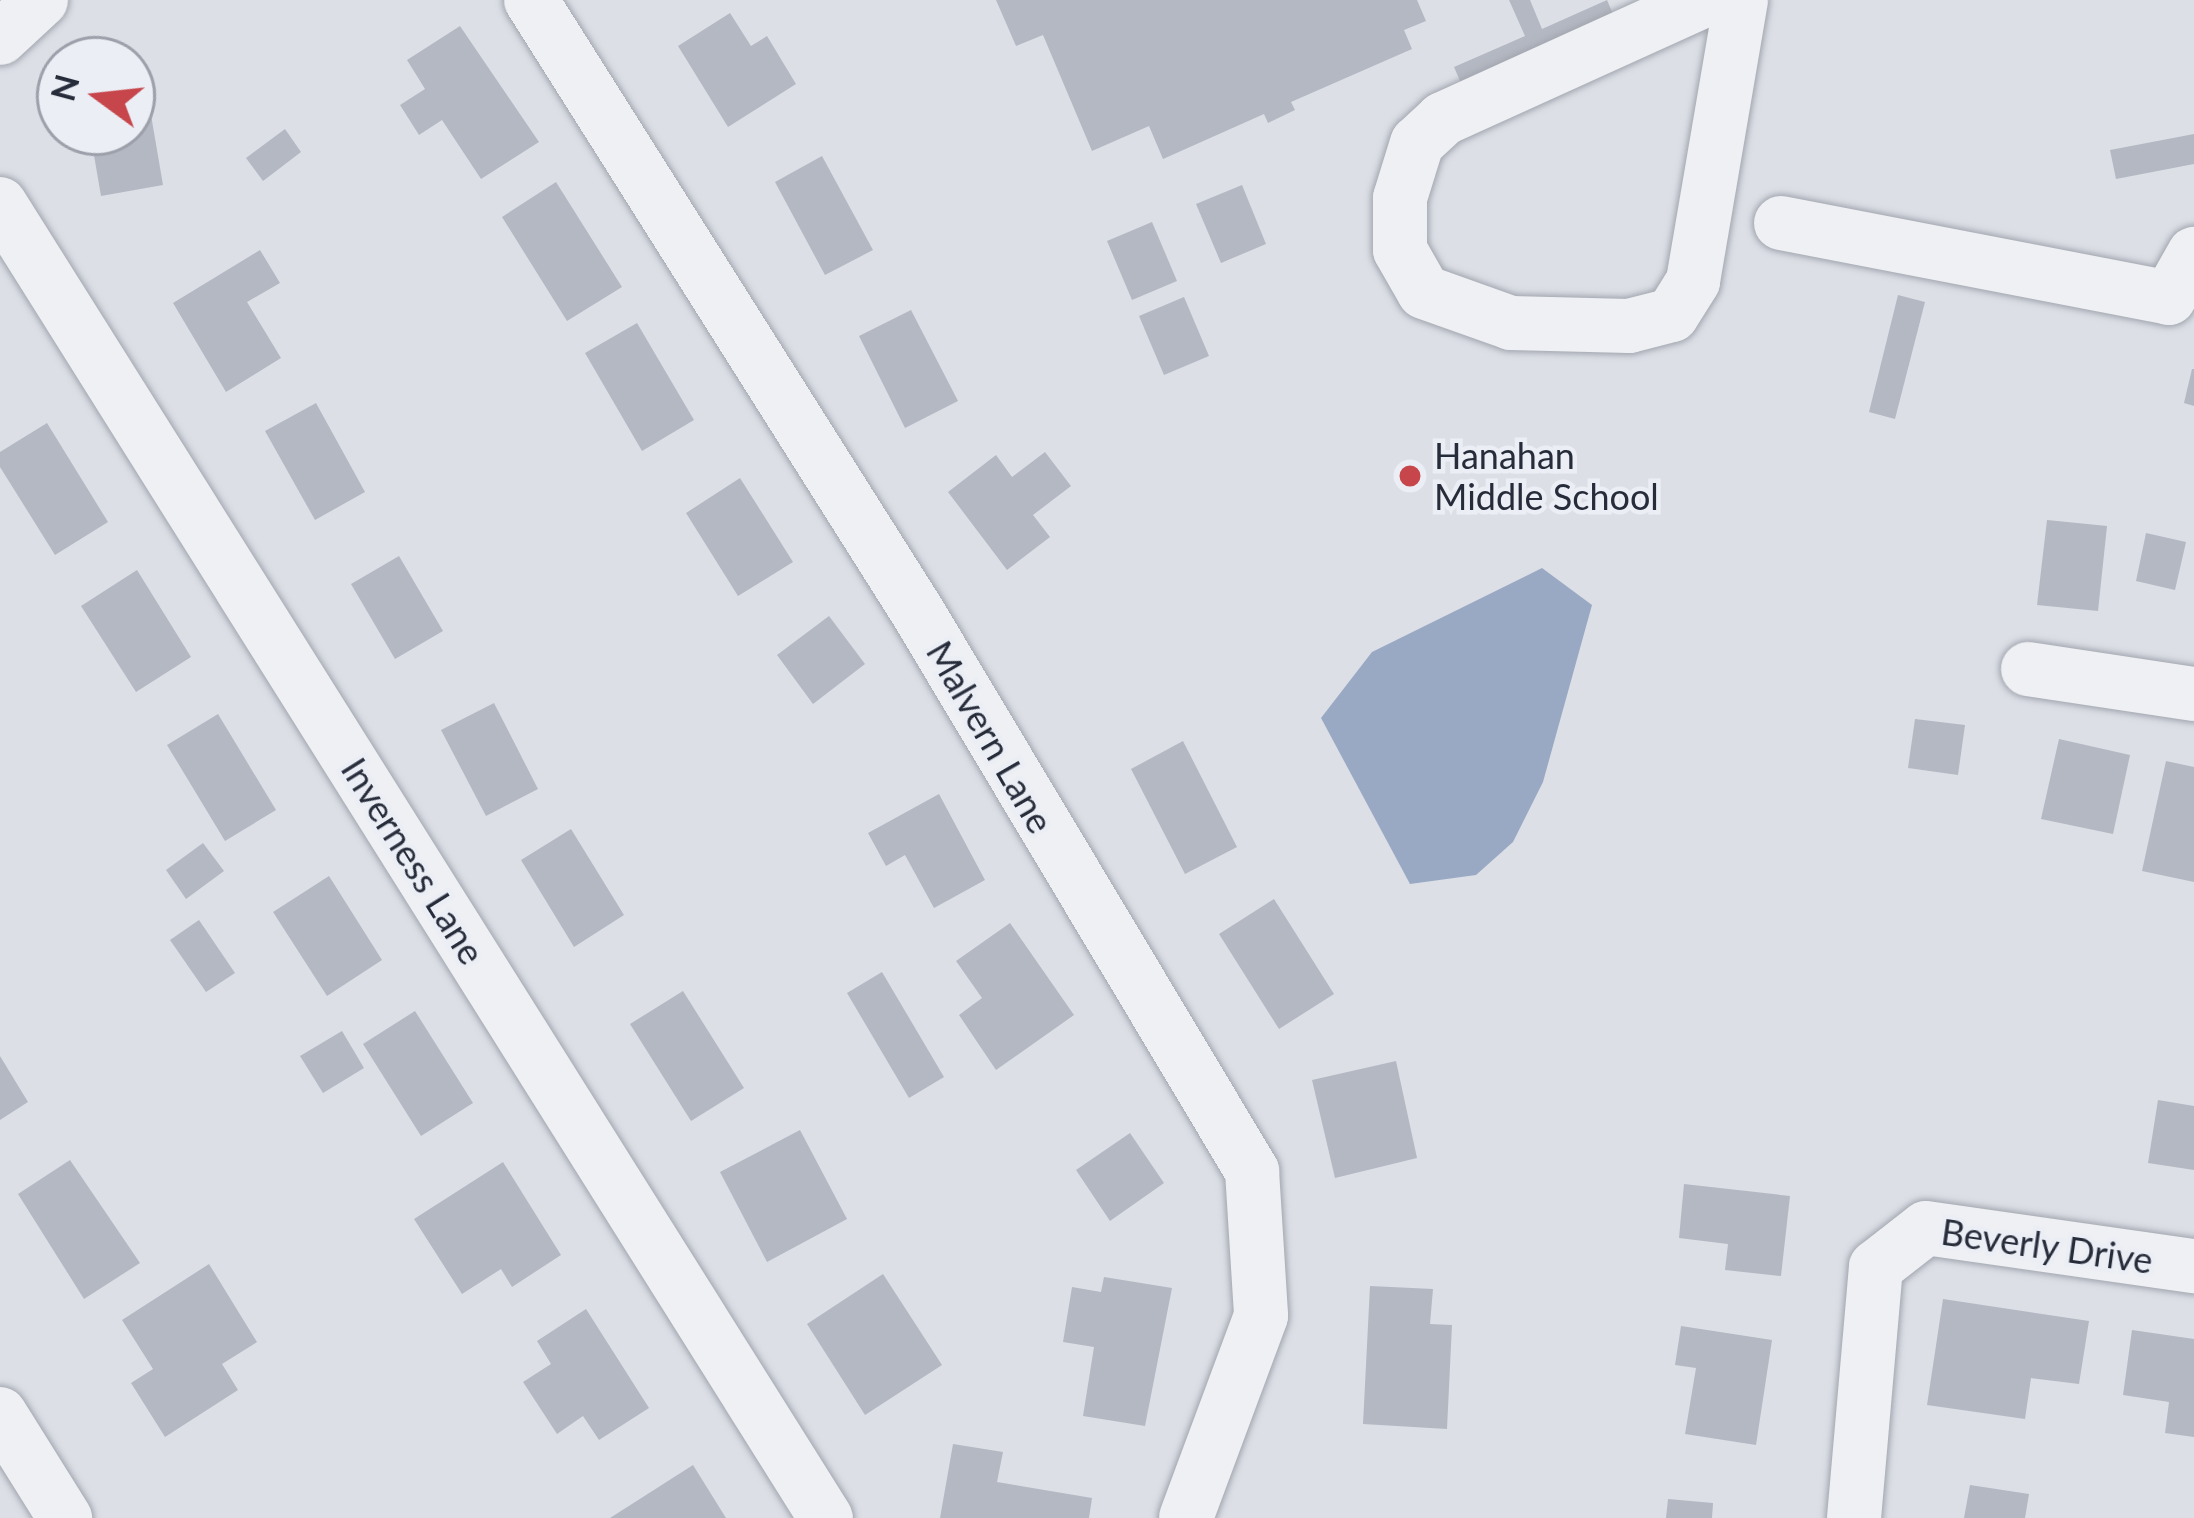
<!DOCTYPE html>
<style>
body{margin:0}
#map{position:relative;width:2194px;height:1518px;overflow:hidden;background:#dcdfe6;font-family:Lato,sans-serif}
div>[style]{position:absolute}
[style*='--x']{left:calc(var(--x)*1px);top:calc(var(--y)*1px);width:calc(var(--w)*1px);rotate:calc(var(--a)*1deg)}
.water>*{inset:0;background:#99a9c4}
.building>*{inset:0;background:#b4b8c2}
.roads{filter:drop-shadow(0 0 3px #a2a6af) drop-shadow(0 0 3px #a2a6af)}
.minor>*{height:54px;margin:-27px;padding:0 27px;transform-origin:27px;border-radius:27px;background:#eff0f4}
.dots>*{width:33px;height:33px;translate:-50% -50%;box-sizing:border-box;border:6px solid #ebeef4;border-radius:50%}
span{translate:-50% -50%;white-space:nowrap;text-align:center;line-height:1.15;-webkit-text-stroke:9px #ebeef4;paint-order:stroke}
.poi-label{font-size:36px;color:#272c3b}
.left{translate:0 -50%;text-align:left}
.street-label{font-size:36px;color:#272c3b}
.north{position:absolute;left:36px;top:36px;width:120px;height:120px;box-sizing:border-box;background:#ebeef4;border:3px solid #9da0aa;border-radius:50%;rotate:285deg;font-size:33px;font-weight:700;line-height:48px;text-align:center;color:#272c3b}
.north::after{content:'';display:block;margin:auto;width:42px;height:54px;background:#c6464b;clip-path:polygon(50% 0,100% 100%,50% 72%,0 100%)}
</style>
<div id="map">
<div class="water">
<div style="clip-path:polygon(1542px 568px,1592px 605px,1543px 782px,1513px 842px,1476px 875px,1410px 884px,1321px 718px,1372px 652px)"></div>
</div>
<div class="building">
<div style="clip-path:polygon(996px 0,1417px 0,1426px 21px,1404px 30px,1412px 49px,1291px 102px,1295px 110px,1268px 123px,1264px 114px,1163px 159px,1149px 126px,1092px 151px,1043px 35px,1016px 46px)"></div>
<div style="clip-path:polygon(1509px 0,1530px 0,1542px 29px,1607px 0,1616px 21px,1463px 88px,1454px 67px,1525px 36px)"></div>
<div style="clip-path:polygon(730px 13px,751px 46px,767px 36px,796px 84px,728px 127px,678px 46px)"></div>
<div style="clip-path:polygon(460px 26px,539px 142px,481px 179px,442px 120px,419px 135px,400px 105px,425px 89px,407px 60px)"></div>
<div style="clip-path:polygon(144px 74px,163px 185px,101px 196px,90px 132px,132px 132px,132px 77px)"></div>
<div style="clip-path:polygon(285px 129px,301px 152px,263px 181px,246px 158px)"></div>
<div style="clip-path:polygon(2194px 134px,2194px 164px,2116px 179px,2110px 150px)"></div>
<div style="clip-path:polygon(822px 156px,873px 250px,825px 275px,775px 182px)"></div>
<div style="clip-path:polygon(556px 182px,622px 287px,567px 321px,502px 217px)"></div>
<div style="clip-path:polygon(1242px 185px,1266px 244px,1221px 263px,1196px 204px)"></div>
<div style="clip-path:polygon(1152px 222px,1177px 281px,1132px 300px,1107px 241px)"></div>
<div style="clip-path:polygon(260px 250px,280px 283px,247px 302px,281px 358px,226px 392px,173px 303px)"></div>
<div style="clip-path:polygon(1898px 295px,1925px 302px,1895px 419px,1869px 412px)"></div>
<div style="clip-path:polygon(1184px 297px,1209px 356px,1164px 375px,1139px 316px)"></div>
<div style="clip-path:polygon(911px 310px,958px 401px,905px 428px,859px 336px)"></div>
<div style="clip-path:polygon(637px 323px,694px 420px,642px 451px,585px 353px)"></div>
<div style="clip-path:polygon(2192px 369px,2194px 369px,2194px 406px,2184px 403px)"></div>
<div style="clip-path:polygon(316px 403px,365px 492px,315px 520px,265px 431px)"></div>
<div style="clip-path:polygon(47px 423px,108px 522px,55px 555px,0 467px,0 452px)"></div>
<div style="clip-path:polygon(1045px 452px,1071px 486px,1033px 515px,1050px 537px,1007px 570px,948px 492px,996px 455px,1012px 477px)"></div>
<div style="clip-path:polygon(740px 478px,793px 562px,738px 596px,686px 513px)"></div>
<div style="clip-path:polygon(2047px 520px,2107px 526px,2098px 611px,2037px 605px)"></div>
<div style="clip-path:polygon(2146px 533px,2186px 542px,2175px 590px,2136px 581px)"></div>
<div style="clip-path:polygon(399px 556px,443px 631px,395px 659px,351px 584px)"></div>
<div style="clip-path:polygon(137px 570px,191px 657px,136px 692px,81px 606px)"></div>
<div style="clip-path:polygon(829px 616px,865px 664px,813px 704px,777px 655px)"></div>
<div style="clip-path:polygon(494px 703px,538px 789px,486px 816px,441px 730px)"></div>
<div style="clip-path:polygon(218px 714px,276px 810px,225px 841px,167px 745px)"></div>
<div style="clip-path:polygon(1915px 719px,1965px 725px,1958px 775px,1908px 768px)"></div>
<div style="clip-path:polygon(2059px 739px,2130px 755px,2113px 834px,2041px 819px)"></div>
<div style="clip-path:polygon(1183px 741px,1237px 847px,1185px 874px,1131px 769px)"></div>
<div style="clip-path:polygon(2166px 761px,2194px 767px,2194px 882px,2142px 871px)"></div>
<div style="clip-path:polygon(939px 794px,985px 880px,934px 908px,905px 855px,886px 866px,868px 833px)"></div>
<div style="clip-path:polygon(571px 829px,624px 915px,574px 947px,521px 860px)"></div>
<div style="clip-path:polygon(203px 843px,224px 871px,186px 899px,166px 870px)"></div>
<div style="clip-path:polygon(329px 876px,382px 960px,327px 996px,273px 912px)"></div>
<div style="clip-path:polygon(1274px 899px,1334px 994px,1279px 1029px,1219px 934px)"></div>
<div style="clip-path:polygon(199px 920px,235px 973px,206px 992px,170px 940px)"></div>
<div style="clip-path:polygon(1010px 923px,1074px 1015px,996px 1070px,959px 1015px,982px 998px,956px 961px)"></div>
<div style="clip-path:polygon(882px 972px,944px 1077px,909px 1098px,847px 993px)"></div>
<div style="clip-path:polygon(683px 991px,744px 1088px,691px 1121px,630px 1024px)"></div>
<div style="clip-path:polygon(415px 1011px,473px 1103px,421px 1136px,363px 1044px)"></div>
<div style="clip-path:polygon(342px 1031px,364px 1068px,323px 1093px,300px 1056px)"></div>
<div style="clip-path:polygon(0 1056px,28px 1102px,0 1120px)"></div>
<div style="clip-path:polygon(1396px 1061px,1417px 1158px,1335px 1178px,1312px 1080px)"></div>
<div style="clip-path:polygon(2158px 1100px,2194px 1106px,2194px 1170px,2148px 1163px)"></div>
<div style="clip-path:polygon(800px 1130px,847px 1219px,767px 1262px,720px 1172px)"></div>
<div style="clip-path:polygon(1130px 1133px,1164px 1183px,1110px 1221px,1076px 1170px)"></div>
<div style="clip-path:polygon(70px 1160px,140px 1263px,84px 1299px,18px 1194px)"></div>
<div style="clip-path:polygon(503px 1162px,561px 1255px,512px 1287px,501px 1269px,462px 1294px,414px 1219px)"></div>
<div style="clip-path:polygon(1684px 1184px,1790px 1196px,1781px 1276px,1725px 1270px,1728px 1244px,1679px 1238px)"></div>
<div style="clip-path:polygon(209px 1264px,257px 1342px,222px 1364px,238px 1390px,165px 1437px,131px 1383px,153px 1369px,122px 1320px)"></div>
<div style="clip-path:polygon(883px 1274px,942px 1365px,865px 1415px,807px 1324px)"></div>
<div style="clip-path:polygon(1104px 1277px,1172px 1288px,1145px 1426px,1083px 1416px,1094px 1347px,1063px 1342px,1072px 1287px,1101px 1292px)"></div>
<div style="clip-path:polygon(1370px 1286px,1433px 1289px,1430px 1324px,1452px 1325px,1447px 1429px,1363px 1424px)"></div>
<div style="clip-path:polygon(1943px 1299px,2089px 1321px,2079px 1384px,2031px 1378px,2025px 1419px,1927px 1405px)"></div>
<div style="clip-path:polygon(586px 1309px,649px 1408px,599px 1440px,583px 1416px,557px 1434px,523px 1382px,551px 1364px,537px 1341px)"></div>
<div style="clip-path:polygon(1681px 1326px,1772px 1340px,1756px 1445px,1685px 1434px,1696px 1368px,1675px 1365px)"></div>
<div style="clip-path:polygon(2132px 1330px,2194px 1339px,2194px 1437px,2165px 1433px,2169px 1402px,2123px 1395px)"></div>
<div style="clip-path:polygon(953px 1444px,1003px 1452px,997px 1482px,1092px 1498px,1089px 1518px,940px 1518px)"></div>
<div style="clip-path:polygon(693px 1465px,726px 1518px,610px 1518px)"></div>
<div style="clip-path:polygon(1970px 1485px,2029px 1494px,2025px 1518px,1964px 1518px)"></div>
<div style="clip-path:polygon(1668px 1499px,1713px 1503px,1712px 1518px,1666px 1518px)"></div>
</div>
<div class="roads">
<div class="minor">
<div style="--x:531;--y:0;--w:723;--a:57.72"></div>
<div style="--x:917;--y:611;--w:653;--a:59.11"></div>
<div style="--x:1252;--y:1171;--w:145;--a:86.4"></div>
<div style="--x:1261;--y:1316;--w:215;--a:110.4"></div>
<div style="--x:1705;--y:0;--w:288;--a:155.6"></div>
<div style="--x:1443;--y:119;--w:35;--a:137"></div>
<div style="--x:1417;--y:143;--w:58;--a:107.2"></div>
<div style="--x:1400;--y:198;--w:52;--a:90"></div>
<div style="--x:1400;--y:250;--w:48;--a:60.3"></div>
<div style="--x:1424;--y:292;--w:92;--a:19.6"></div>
<div style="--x:1511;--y:323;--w:118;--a:1.5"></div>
<div style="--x:1629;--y:326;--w:44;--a:-14.3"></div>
<div style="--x:1672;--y:315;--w:40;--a:-58"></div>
<div style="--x:1693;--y:281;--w:285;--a:-80.3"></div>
<div style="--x:0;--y:38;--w:56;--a:-42.8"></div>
<div style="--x:0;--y:204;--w:1552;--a:57.85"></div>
<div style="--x:1781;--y:223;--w:395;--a:10.9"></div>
<div style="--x:2169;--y:298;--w:51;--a:-60.4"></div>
<div style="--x:2028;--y:669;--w:168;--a:8.6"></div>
<div style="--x:0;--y:1414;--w:123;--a:58"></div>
<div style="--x:1854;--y:1518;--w:252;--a:-85"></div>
<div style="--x:1876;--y:1267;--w:63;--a:-38"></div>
<div style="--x:1926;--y:1228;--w:271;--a:8.1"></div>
</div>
</div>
<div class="dots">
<div style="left:1410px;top:476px;background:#c6464b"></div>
</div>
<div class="poi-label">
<span class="left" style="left:1434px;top:476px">Hanahan<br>Middle School</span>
</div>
<div class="street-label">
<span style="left:990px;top:737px;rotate:60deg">Malvern Lane</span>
<span style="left:413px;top:861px;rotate:58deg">Inverness Lane</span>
<span style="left:2047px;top:1246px;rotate:8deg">Beverly Drive</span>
</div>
<div class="north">N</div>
</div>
